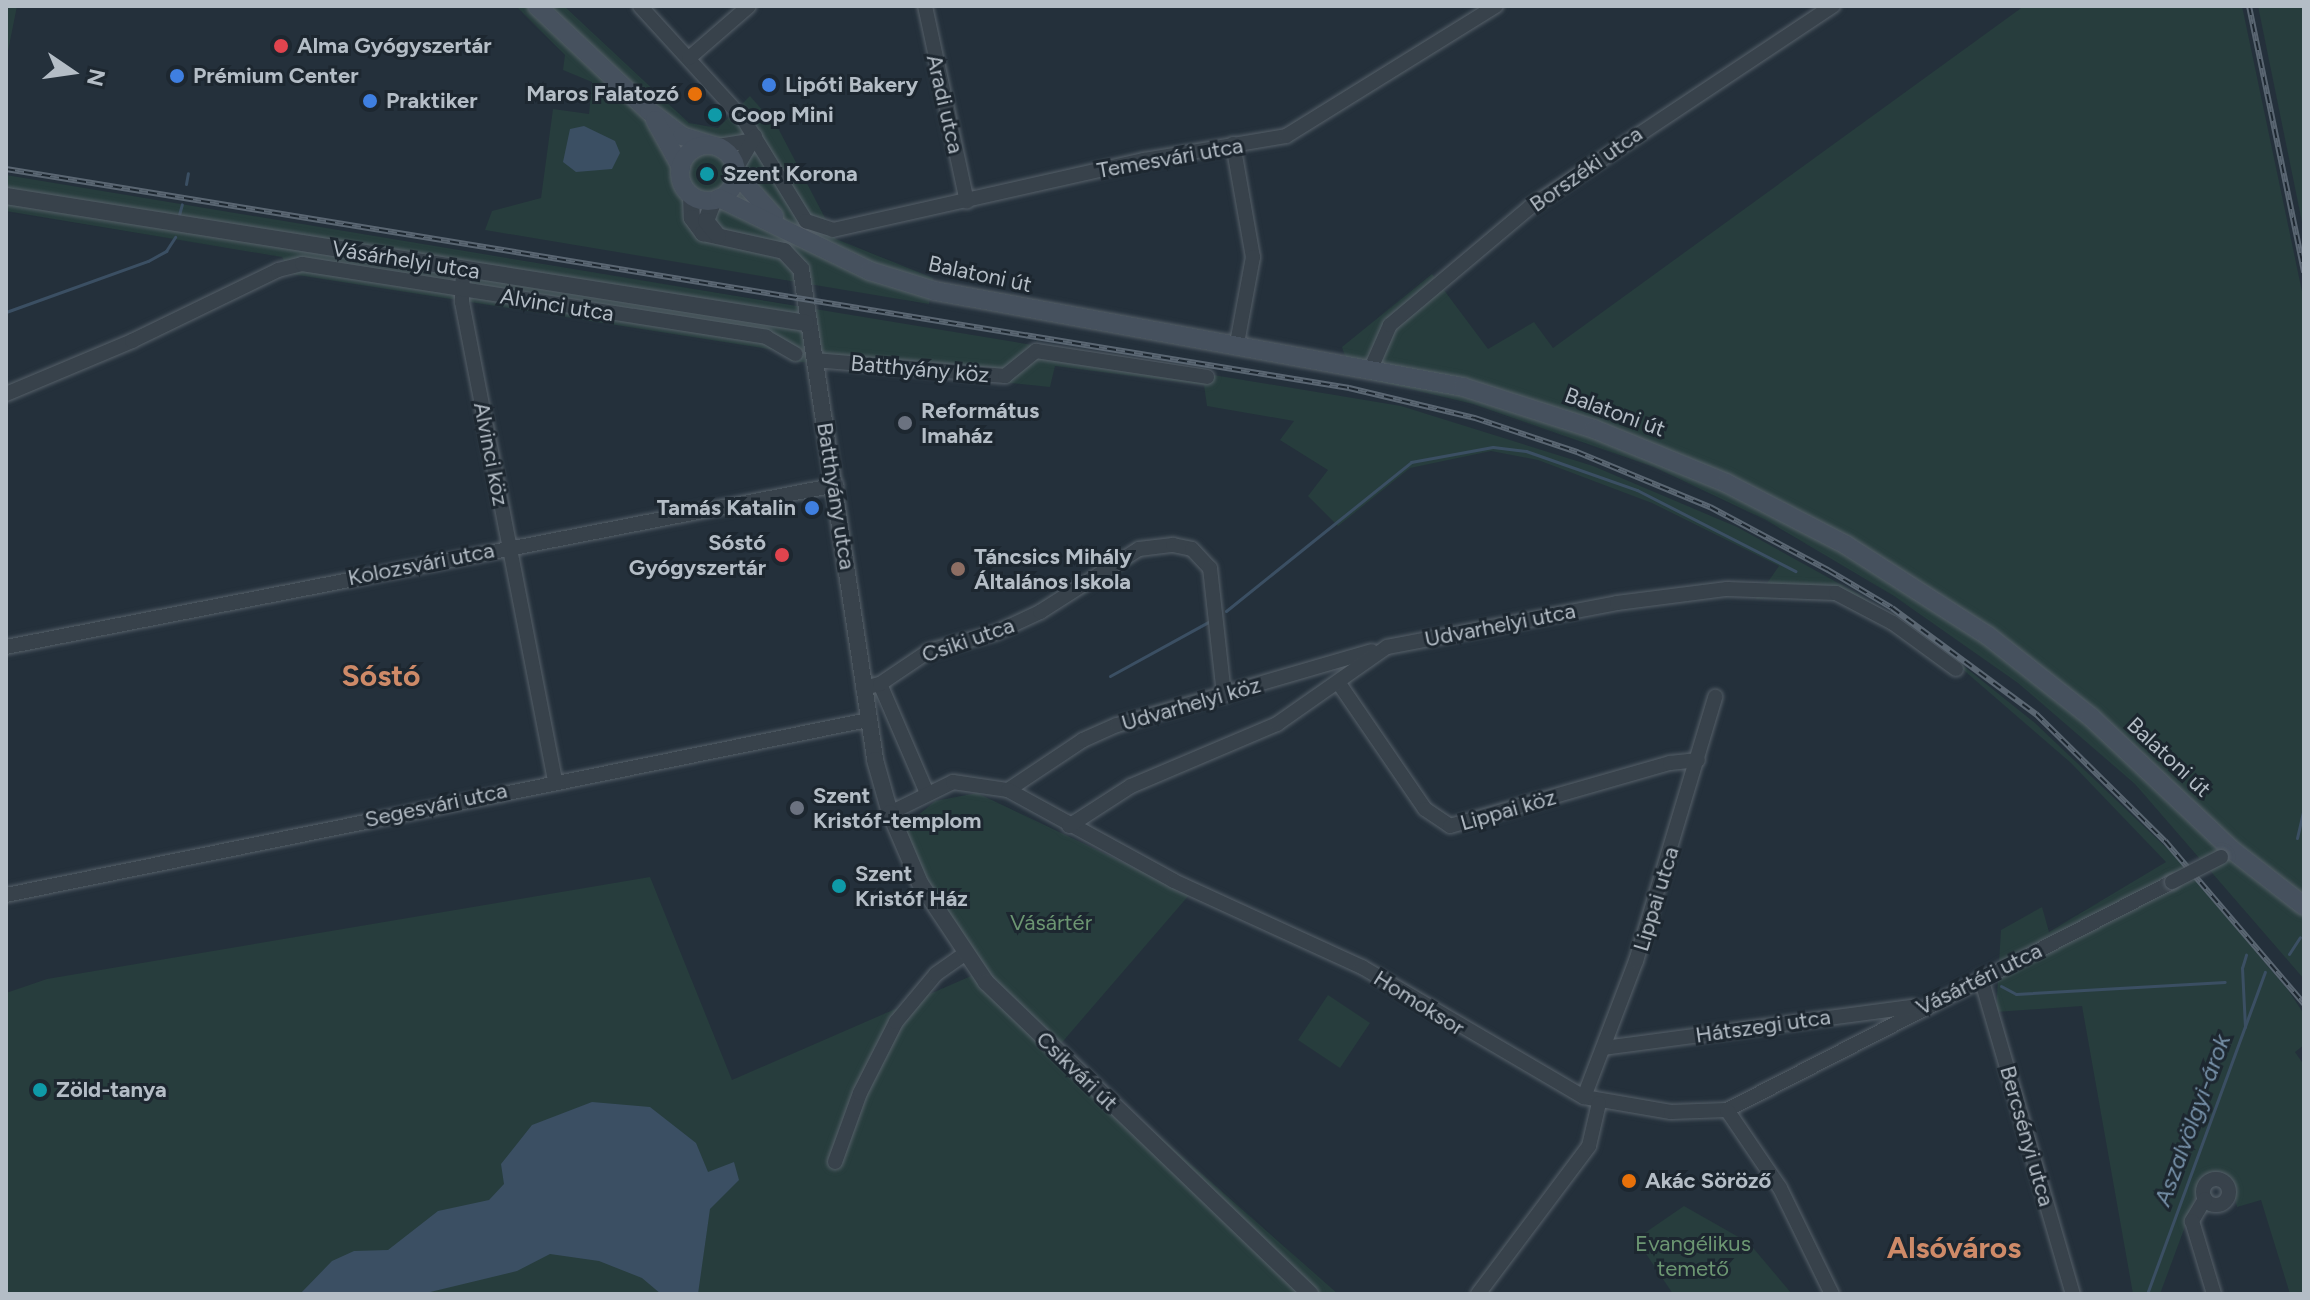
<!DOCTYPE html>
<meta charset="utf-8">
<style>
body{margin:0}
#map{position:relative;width:2310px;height:1300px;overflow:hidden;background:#24303b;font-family:Figtree,sans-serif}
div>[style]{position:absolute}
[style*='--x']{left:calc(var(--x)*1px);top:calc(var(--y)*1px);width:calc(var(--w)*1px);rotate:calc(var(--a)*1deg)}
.green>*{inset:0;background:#273d3d}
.water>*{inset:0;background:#3b4f63}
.stream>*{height:3px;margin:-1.5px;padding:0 1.5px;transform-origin:1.5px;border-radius:1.5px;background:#3b4f63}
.roads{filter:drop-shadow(0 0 2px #566069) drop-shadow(0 0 2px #566069)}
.minor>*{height:14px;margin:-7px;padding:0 7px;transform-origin:7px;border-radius:7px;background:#38424b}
.minor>.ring{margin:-7px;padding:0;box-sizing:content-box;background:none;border:14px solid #38424b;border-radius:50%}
.tertiary>*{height:16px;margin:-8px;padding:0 8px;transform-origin:8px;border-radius:8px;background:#38424b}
.secondary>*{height:18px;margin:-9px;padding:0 9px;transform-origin:9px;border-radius:9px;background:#46515e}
.secondary>.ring{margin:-9px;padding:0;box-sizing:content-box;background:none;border:18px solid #46515e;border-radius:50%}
.rail>*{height:6px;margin-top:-3px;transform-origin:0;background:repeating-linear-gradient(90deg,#1d2730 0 9px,#5a6672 0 18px);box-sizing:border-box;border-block:2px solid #5a6672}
.bridges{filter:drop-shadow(0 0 2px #566069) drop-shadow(0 0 2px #566069)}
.minor-bridge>*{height:14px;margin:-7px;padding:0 7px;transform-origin:7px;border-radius:7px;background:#38424b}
.dots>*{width:22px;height:22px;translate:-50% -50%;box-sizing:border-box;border:4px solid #1d2730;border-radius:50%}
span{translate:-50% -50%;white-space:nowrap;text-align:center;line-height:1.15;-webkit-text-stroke:6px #1d2730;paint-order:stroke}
.poi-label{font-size:22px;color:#b4bdc6;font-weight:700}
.left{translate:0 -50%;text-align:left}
.right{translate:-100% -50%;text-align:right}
.street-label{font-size:22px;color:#b4bdc6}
.park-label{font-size:22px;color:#6c9672}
.water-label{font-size:24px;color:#7690a8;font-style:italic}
.district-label{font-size:30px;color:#ce8a68;font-weight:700}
.frame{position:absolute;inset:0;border:8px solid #b4bdc6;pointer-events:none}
.north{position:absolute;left:32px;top:32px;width:80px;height:80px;-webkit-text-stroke:6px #1d2730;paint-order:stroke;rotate:103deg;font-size:22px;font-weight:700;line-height:32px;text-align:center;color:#b4bdc6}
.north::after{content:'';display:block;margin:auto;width:28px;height:36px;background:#b4bdc6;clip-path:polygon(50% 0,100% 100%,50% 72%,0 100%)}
</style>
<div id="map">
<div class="green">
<div style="clip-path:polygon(6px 6px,17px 6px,6px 61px)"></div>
<div style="clip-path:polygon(516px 6px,564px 6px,689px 123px,718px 128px,750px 96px,778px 128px,836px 239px,933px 278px,929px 304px,485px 230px,492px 211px,541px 198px,553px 109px,589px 114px,592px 82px,563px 70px,565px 55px)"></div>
<div style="clip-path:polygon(2024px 6px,2242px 6px,2304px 301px,2304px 979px,2135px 784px,2018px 683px,1894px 596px,1766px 520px,1654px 467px,1473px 404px,1351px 375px,1342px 347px,1432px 274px,1488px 349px,1534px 322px,1553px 348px)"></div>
<div style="clip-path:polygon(2258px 6px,2304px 6px,2304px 232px)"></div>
<div style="clip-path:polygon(6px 175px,1401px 406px,1593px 466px,1737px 527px,1858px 594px,1960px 663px,2035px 723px,2174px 855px,2288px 990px,2304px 1014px,2304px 1045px,2295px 1052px,2304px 1065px,2304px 1294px,2290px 1294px,2261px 1200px,2237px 1207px,2231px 1184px,2216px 1174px,2203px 1178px,2160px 1294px,2133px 1294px,2082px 1006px,1996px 1012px,2001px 930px,2042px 907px,2049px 932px,2166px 862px,2071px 763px,1960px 667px,1841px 602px,1806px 596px,1756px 599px,1779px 566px,1652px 503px,1538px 460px,1491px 451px,1410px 468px,1338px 526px,1308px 496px,1328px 470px,1280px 440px,1294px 421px,1207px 406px,1204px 385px,1055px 366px,1050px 387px,791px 361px,788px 352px,291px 274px,282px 257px,6px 211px)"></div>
<div style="clip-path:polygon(977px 793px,1190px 894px,1058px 1047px,1338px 1294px,6px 1294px,6px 993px,47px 979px,650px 877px,732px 1080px,978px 973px,896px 834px,935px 801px)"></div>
<div style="clip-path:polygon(1328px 995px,1370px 1023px,1340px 1068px,1298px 1040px)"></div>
<div style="clip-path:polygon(1684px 1206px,1749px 1243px,1792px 1294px,1673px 1294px,1636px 1239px)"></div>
</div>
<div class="water">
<div style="clip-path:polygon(584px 126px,615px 141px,620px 153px,612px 169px,576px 172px,563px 162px,570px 129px)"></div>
<div style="clip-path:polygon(592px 1102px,650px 1107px,696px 1143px,708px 1172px,734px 1162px,739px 1180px,710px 1209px,698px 1294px,661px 1294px,642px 1278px,599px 1261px,550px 1254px,517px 1271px,422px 1294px,300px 1294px,332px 1261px,354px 1251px,388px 1250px,438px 1211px,489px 1200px,504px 1184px,501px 1164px,532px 1125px)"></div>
</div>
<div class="stream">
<div style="--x:186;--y:184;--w:11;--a:-80"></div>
<div style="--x:179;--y:215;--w:11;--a:-75"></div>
<div style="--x:6;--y:312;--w:151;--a:-19.8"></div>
<div style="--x:148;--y:261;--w:21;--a:-29"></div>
<div style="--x:166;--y:251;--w:17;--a:-57"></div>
<div style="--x:1226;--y:611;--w:238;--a:-38.8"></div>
<div style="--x:1411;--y:462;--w:83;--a:-10.4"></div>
<div style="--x:1493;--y:447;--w:33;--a:7"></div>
<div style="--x:1526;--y:451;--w:118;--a:19.4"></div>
<div style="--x:1637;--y:490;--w:178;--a:27.1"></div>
<div style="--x:1110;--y:676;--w:116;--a:-28.8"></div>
<div style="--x:2297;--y:838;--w:31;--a:-77"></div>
<div style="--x:2289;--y:954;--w:20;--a:-57"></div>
<div style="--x:2001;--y:986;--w:17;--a:28"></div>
<div style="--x:2016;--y:994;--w:209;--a:-3.3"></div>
<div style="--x:2245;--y:1027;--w:59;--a:-92.9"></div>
<div style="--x:2242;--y:968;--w:14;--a:-73"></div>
<div style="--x:2147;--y:1294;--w:343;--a:-69.9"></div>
</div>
<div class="roads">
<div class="minor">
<div style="--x:640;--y:6;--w:154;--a:47.6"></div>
<div style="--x:744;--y:120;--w:119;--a:58.5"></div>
<div style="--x:806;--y:221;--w:28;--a:18"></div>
<div style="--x:833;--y:230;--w:319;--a:-12.7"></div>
<div style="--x:1144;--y:160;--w:144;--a:-9.6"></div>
<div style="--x:1286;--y:136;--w:247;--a:-31.8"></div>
<div style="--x:925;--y:6;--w:200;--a:77.9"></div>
<div style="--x:689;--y:58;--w:79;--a:-40.9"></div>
<div style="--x:1233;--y:144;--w:115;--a:80"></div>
<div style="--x:1253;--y:257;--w:87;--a:100.5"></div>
<div style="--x:718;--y:146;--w:32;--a:-9"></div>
<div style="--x:736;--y:169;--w:38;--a:-60"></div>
<div style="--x:463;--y:269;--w:33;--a:92"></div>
<div style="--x:462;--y:302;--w:487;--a:79"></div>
<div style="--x:814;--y:360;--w:192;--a:4.8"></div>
<div style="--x:1005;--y:376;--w:40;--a:-39"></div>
<div style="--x:1036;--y:351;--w:173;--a:8.6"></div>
<div style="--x:1372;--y:366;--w:45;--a:-66.3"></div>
<div style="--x:1390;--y:325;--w:183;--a:-40.1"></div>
<div style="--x:1530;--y:207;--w:364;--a:-33.6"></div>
<div style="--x:6;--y:394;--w:137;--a:-22.8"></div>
<div style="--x:132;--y:341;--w:162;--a:-25.9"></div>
<div style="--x:278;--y:270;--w:25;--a:-14"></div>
<div style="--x:302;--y:264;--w:470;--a:8.9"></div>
<div style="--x:766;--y:337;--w:34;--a:30"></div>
<div style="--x:6;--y:647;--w:846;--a:-11.04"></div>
<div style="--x:1338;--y:682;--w:154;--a:55.6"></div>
<div style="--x:1425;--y:809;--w:30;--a:34"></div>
<div style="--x:1450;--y:826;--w:229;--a:-16"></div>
<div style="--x:1670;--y:763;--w:28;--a:-6"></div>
<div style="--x:880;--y:684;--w:119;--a:66.7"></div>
<div style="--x:863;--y:688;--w:17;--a:-13"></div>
<div style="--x:880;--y:684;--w:59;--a:-34"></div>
<div style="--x:929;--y:651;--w:68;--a:-15.3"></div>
<div style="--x:995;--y:633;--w:50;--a:-25"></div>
<div style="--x:1040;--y:612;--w:117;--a:-32.5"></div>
<div style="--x:1139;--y:549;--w:34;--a:-7"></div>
<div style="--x:1173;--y:545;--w:19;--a:12"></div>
<div style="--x:1192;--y:549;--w:26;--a:47"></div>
<div style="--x:1210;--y:568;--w:128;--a:83.7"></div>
<div style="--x:1008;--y:790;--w:90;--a:-33.7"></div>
<div style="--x:1083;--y:740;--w:37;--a:-24"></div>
<div style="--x:1117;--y:725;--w:265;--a:-16.2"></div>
<div style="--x:890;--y:813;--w:70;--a:-26.2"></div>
<div style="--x:953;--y:782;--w:56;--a:8.3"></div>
<div style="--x:1008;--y:790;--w:189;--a:28.7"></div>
<div style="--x:1174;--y:881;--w:207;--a:24.6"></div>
<div style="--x:1362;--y:967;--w:257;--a:30.4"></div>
<div style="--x:1584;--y:1097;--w:88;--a:9.8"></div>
<div style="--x:1671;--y:1112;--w:56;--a:-2"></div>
<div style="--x:1727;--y:1110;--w:500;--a:-27.13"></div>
<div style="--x:1069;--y:826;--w:74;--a:-32.8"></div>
<div style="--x:1131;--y:786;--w:159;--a:-23"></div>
<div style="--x:1277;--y:724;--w:134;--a:-35"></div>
<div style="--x:1387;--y:647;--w:234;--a:-10.8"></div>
<div style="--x:1617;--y:603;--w:111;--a:-7.3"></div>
<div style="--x:1727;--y:589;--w:109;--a:2.1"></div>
<div style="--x:1836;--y:593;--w:64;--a:27.8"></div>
<div style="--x:1893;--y:623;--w:78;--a:36.1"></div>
<div style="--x:6;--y:895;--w:880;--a:-11.48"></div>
<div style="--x:1981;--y:978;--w:329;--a:73.8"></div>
<div style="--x:1604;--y:1048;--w:312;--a:-7.6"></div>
<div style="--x:1584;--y:1097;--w:146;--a:-69.1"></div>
<div style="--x:1636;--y:961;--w:276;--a:-73.3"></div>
<div style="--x:1727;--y:1110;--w:94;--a:55.8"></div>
<div style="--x:1780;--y:1188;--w:118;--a:63.9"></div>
<div style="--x:835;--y:1162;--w:73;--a:-70.1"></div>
<div style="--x:860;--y:1093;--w:80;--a:-63.1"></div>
<div style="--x:896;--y:1022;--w:62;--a:-50.2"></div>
<div style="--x:936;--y:974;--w:33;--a:-35"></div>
<div class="ring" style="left:2203px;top:1179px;width:12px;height:12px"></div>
<div style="--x:2205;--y:1199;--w:26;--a:121"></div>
<div style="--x:2192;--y:1221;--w:76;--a:73.2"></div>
<div style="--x:1478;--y:1294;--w:185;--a:-53.1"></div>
<div style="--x:1589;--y:1146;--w:44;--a:-76.9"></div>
</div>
<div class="tertiary">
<div style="--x:691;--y:195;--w:23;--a:88"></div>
<div style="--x:692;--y:218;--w:19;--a:54"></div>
<div style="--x:703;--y:233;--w:83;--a:12.5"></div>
<div style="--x:784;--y:251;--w:25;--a:47"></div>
<div style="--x:801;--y:269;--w:497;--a:81.4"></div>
<div style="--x:875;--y:760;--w:55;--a:74.2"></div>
<div style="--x:890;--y:813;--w:76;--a:66.8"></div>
<div style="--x:920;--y:883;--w:119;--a:56.3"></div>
<div style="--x:986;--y:982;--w:450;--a:43.9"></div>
<div style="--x:6;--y:196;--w:810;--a:9.02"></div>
<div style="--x:714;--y:200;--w:22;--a:111"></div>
<div style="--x:706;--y:221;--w:19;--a:51"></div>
</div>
<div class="secondary">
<div style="--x:537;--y:6;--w:154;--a:43.2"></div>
<div style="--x:649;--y:111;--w:41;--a:37.1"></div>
<div style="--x:682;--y:136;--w:30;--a:17"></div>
<div style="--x:655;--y:120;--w:54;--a:61"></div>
<div class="ring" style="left:680px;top:145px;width:38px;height:38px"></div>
<div style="--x:736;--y:174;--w:57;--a:47.9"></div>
<div style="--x:719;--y:198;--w:168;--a:25.8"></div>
<div style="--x:870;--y:271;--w:68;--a:17.1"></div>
<div style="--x:935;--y:291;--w:537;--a:10.3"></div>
<div style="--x:1463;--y:387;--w:138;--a:17.8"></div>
<div style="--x:1594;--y:429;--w:143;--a:22.2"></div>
<div style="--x:1726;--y:483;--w:135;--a:27.3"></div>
<div style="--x:1846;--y:545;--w:167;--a:32.6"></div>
<div style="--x:1987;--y:635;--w:132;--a:38.3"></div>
<div style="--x:2091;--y:717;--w:194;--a:43.3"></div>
<div style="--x:2232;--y:850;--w:91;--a:37.9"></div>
</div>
</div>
<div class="rail">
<div style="--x:2249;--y:6;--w:272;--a:78.3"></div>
<div style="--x:6;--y:169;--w:1361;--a:9.26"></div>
<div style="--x:1349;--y:388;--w:130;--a:13.4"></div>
<div style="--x:1475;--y:418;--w:108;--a:18.4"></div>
<div style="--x:1577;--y:452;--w:144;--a:22.5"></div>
<div style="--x:1710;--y:507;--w:134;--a:28.1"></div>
<div style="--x:1828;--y:570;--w:74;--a:30.7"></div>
<div style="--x:1892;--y:608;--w:179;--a:36.4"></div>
<div style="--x:2036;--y:714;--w:181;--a:44.6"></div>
<div style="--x:2165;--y:841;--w:214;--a:49.5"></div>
</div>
<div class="bridges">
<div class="minor-bridge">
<div style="--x:2172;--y:882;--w:55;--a:-27"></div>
</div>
</div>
<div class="dots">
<div style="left:281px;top:46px;background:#e0444e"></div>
<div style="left:177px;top:76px;background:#3f7fe0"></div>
<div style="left:769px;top:85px;background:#3f7fe0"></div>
<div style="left:695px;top:94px;background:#e8710a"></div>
<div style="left:370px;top:101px;background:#3f7fe0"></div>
<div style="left:715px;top:115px;background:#0f9aa8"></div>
<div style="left:707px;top:174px;background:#0f9aa8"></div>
<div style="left:905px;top:423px;background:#6b7280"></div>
<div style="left:812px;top:508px;background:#3f7fe0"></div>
<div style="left:782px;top:555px;background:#e0444e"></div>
<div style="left:958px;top:569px;background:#8d6e63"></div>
<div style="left:797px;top:808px;background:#6b7280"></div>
<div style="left:839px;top:886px;background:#0f9aa8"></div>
<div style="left:40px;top:1090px;background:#0f9aa8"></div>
<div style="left:1629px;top:1181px;background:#e8710a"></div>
</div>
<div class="poi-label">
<span class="left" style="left:297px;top:46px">Alma Gyógyszertár</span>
<span class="left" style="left:193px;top:76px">Prémium Center</span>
<span class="left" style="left:785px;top:85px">Lipóti Bakery</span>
<span class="right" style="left:679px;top:94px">Maros Falatozó</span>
<span class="left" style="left:386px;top:101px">Praktiker</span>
<span class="left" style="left:731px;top:115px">Coop Mini</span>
<span class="left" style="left:723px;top:174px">Szent Korona</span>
<span class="left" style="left:921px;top:423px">Református<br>Imaház</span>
<span class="right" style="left:796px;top:508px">Tamás Katalin</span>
<span class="right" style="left:766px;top:555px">Sóstó<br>Gyógyszertár</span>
<span class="left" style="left:974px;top:569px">Táncsics Mihály<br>Általános Iskola</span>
<span class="left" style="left:813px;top:808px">Szent<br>Kristóf-templom</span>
<span class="left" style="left:855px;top:886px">Szent<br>Kristóf Ház</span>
<span class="left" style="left:56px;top:1090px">Zöld-tanya</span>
<span class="left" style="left:1645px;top:1181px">Akác Söröző</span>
</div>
<div class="street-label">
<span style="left:945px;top:104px;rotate:77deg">Aradi utca</span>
<span style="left:1170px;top:158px;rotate:-10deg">Temesvári utca</span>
<span style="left:1586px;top:169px;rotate:-35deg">Borszéki utca</span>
<span style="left:406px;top:260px;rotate:9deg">Vásárhelyi utca</span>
<span style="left:980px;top:274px;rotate:12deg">Balatoni út</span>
<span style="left:557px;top:305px;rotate:9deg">Alvinci utca</span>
<span style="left:920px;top:369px;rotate:5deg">Batthyány köz</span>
<span style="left:1615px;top:412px;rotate:20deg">Balatoni út</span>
<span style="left:491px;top:454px;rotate:79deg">Alvinci köz</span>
<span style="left:836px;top:496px;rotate:81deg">Batthyány utca</span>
<span style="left:421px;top:564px;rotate:-11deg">Kolozsvári utca</span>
<span style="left:1500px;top:625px;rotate:-11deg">Udvarhelyi utca</span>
<span style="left:968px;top:640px;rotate:-19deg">Csiki utca</span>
<span style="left:1191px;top:704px;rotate:-16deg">Udvarhelyi köz</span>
<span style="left:2169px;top:757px;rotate:43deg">Balatoni út</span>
<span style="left:436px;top:805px;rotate:-12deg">Segesvári utca</span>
<span style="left:1508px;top:810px;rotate:-16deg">Lippai köz</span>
<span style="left:1656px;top:899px;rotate:-73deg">Lippai utca</span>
<span style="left:1979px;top:979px;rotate:-26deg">Vásártéri utca</span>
<span style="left:1419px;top:1003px;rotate:32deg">Homoksor</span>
<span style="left:1763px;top:1026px;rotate:-8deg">Hátszegi utca</span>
<span style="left:1077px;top:1071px;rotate:44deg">Csikvári út</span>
<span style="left:2027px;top:1136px;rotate:74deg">Bercsényi utca</span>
</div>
<div class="park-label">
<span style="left:1051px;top:923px">Vásártér</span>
<span style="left:1693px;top:1256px">Evangélikus<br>temető</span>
</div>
<div class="water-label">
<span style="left:2192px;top:1120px;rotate:-70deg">Aszalvölgyi-árok</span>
</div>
<div class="district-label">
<span style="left:381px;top:676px">Sóstó</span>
<span style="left:1954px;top:1248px">Alsóváros</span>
</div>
<div class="frame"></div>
<div class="north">N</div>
</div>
